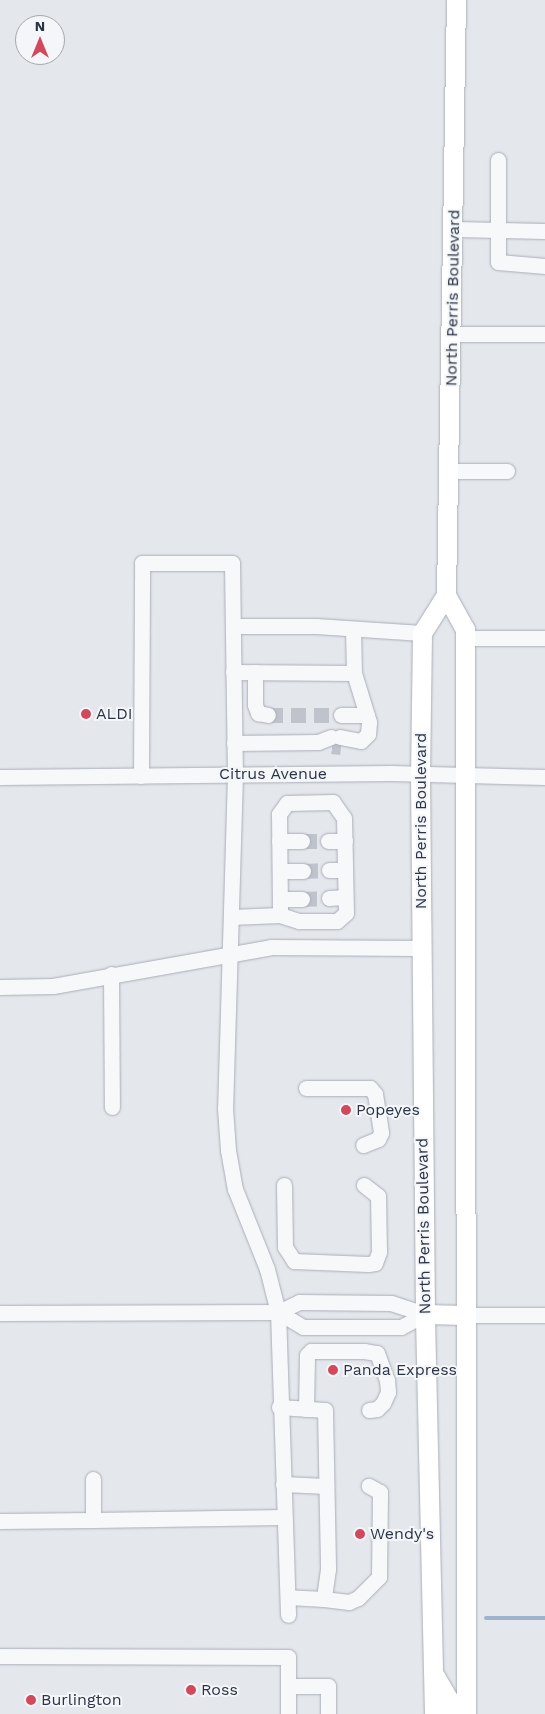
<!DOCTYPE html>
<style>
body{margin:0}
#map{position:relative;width:545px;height:1714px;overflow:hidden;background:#e4e7ec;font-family:"Work Sans",sans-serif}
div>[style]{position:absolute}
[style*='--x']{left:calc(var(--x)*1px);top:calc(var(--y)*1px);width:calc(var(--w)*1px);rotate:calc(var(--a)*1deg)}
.stream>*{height:4.5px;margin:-2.25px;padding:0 2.25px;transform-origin:2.25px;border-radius:2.25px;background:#9fb4cc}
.minor-tunnel>*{height:15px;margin-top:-7.5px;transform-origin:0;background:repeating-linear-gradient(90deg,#bfc3cb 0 15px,transparent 0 23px)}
.roads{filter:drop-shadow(0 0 1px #a9aeb7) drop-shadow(0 0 1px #a9aeb7)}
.minor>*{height:15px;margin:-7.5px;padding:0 7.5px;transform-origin:7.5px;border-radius:7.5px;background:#f7f8fa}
.major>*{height:19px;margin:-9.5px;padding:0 9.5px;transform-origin:9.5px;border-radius:9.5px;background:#fff}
.dots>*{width:14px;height:14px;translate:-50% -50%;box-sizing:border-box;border:2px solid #f4f6f9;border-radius:50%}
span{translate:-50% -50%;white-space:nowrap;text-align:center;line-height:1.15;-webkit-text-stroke:4px #f4f6f9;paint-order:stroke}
.street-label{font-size:16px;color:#2b3445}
.poi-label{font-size:16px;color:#2b3445}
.left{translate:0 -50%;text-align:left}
.north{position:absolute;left:15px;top:15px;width:50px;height:50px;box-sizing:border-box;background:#f4f6f9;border:1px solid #a4a8b1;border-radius:50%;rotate:0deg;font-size:14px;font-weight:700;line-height:20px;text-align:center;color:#2b3445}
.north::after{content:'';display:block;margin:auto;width:18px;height:22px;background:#d1495b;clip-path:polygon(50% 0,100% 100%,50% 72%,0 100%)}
</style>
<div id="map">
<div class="stream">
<div style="--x:486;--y:1618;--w:59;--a:0"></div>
</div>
<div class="minor-tunnel">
<div style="--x:268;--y:715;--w:73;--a:0"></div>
<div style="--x:332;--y:746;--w:9;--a:6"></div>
<div style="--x:302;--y:841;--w:26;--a:0"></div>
<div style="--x:303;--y:871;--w:26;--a:-2"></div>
<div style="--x:302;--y:899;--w:27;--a:-2"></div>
</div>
<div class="roads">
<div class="minor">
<div style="--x:498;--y:160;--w:102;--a:90"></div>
<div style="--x:498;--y:262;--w:47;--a:4.9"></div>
<div style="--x:455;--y:229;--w:90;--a:1.3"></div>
<div style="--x:453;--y:334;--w:92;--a:0"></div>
<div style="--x:450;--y:471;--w:57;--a:0"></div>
<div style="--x:233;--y:626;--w:83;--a:0"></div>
<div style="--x:316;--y:626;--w:106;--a:3.8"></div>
<div style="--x:465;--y:638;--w:80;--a:0"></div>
<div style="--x:233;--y:672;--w:121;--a:0.5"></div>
<div style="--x:255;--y:672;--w:33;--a:90"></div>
<div style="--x:255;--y:705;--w:9;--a:69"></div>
<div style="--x:258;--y:713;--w:10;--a:11"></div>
<div style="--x:341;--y:715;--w:26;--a:0"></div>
<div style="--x:340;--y:737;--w:21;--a:11"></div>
<div style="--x:361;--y:741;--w:10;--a:-45"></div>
<div style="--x:368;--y:734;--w:12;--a:-85"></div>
<div style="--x:369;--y:722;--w:51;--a:-107"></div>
<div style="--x:354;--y:673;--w:43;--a:-91.3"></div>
<div style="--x:234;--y:743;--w:84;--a:-0.7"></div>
<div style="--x:318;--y:742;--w:14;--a:-21"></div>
<div style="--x:141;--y:776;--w:213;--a:-89.7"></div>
<div style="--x:142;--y:563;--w:90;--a:0"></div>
<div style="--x:232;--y:563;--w:212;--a:89.2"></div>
<div style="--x:235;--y:775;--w:333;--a:91.7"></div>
<div style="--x:225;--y:1108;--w:42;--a:85.9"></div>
<div style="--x:228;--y:1150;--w:40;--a:80"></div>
<div style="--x:235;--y:1189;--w:86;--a:68.2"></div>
<div style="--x:267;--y:1269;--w:44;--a:75.7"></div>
<div style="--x:278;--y:1312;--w:303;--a:88.1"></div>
<div style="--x:0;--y:777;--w:391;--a:-0.6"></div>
<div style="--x:391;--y:773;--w:154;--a:1.5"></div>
<div style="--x:279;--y:841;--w:23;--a:0"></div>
<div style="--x:328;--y:841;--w:17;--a:0"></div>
<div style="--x:329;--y:870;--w:16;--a:0"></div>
<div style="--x:280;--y:871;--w:23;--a:0"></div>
<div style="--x:329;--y:898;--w:16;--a:-4"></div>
<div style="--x:280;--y:899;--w:22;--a:0"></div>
<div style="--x:231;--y:917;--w:49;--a:-2.3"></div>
<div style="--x:280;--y:915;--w:20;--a:18"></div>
<div style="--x:299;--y:921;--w:38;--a:0"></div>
<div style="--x:337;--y:921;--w:12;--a:-42"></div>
<div style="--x:346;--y:913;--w:95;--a:-91.2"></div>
<div style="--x:344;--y:818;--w:19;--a:-125"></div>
<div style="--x:333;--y:802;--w:46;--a:178.8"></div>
<div style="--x:287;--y:803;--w:14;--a:126"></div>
<div style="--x:279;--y:814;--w:101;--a:89.4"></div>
<div style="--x:111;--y:974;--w:133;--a:89.6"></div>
<div style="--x:0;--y:987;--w:53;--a:-1.1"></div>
<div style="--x:53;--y:986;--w:221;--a:-10.1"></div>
<div style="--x:271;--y:947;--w:149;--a:0.4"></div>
<div style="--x:306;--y:1088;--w:64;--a:0"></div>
<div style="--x:370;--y:1088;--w:8;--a:50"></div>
<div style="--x:375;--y:1094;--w:39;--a:81"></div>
<div style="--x:381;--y:1133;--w:7;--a:117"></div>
<div style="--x:378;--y:1139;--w:16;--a:158"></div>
<div style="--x:284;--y:1185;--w:62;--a:89.1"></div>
<div style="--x:285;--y:1247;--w:17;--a:57"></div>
<div style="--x:294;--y:1261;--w:74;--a:2.3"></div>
<div style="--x:368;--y:1264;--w:7;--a:-8"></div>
<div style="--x:375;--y:1263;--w:12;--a:-70"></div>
<div style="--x:379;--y:1252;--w:56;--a:-91"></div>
<div style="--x:378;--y:1196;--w:18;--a:-142"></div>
<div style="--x:278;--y:1312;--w:29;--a:31"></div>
<div style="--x:303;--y:1327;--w:98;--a:0"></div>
<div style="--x:401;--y:1327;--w:27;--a:-28"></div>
<div style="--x:0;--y:1313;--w:278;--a:-0.2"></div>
<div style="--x:278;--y:1312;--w:23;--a:-25"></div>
<div style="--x:299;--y:1302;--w:92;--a:0.6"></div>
<div style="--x:391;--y:1303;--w:36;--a:18"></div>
<div style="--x:465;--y:1315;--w:80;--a:0"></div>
<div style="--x:279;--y:1407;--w:46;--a:3.7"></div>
<div style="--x:325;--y:1410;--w:159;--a:88.9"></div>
<div style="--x:328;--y:1569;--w:30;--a:98"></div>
<div style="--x:324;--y:1599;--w:36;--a:-177"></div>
<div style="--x:306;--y:1409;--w:54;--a:-88.9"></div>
<div style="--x:307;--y:1355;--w:6;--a:-45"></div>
<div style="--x:311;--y:1351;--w:53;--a:0"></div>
<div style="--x:364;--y:1351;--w:13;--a:9"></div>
<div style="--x:377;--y:1353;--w:29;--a:70"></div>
<div style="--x:387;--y:1380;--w:12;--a:85"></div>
<div style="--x:388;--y:1392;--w:12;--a:114"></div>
<div style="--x:383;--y:1403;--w:8;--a:135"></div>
<div style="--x:377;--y:1409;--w:8;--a:173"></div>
<div style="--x:283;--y:1484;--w:43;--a:2.7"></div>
<div style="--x:93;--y:1520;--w:191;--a:-0.9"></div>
<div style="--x:0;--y:1521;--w:93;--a:-0.6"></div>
<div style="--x:93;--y:1520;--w:41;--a:-90"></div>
<div style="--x:324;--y:1599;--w:25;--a:7"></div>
<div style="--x:349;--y:1602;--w:10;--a:-24"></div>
<div style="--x:358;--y:1598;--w:30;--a:-45"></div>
<div style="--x:379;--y:1577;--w:85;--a:-89.3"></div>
<div style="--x:380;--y:1492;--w:13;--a:-151"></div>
<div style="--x:0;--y:1656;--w:288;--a:0.2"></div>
<div style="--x:288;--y:1657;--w:57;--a:90"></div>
<div style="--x:288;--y:1686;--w:40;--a:0"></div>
<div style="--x:328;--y:1686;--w:28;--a:90"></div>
</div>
<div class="major">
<div style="--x:446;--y:595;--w:39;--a:61"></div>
<div style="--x:465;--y:629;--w:9;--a:90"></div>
<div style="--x:465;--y:638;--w:1076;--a:89.95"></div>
<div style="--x:425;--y:1314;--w:40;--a:1.4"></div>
<div style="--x:435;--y:1676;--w:28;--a:60"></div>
<div style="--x:449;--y:1700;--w:14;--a:90"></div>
<div style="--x:434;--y:1714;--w:400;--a:-91.3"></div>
<div style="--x:425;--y:1314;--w:538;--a:-90.53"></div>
<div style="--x:420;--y:776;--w:143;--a:-89.2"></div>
<div style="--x:422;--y:633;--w:45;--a:-57.7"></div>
<div style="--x:446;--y:595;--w:595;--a:-89.04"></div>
</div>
</div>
<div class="dots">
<div style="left:86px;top:714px;background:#d1495b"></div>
<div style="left:346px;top:1110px;background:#d1495b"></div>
<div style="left:333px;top:1370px;background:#d1495b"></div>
<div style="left:360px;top:1534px;background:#d1495b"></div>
<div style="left:191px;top:1690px;background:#d1495b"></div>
<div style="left:31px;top:1700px;background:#d1495b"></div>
</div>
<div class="street-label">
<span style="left:453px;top:298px;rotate:-89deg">North Perris Boulevard</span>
<span style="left:273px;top:774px">Citrus Avenue</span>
<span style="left:421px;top:821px;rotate:-90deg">North Perris Boulevard</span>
<span style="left:424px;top:1226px;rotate:-91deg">North Perris Boulevard</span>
</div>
<div class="poi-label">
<span class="left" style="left:96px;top:714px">ALDI</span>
<span class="left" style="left:356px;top:1110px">Popeyes</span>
<span class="left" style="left:343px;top:1370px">Panda Express</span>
<span class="left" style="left:370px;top:1534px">Wendy's</span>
<span class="left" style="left:201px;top:1690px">Ross</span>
<span class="left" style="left:41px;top:1700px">Burlington</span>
</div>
<div class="north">N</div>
</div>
